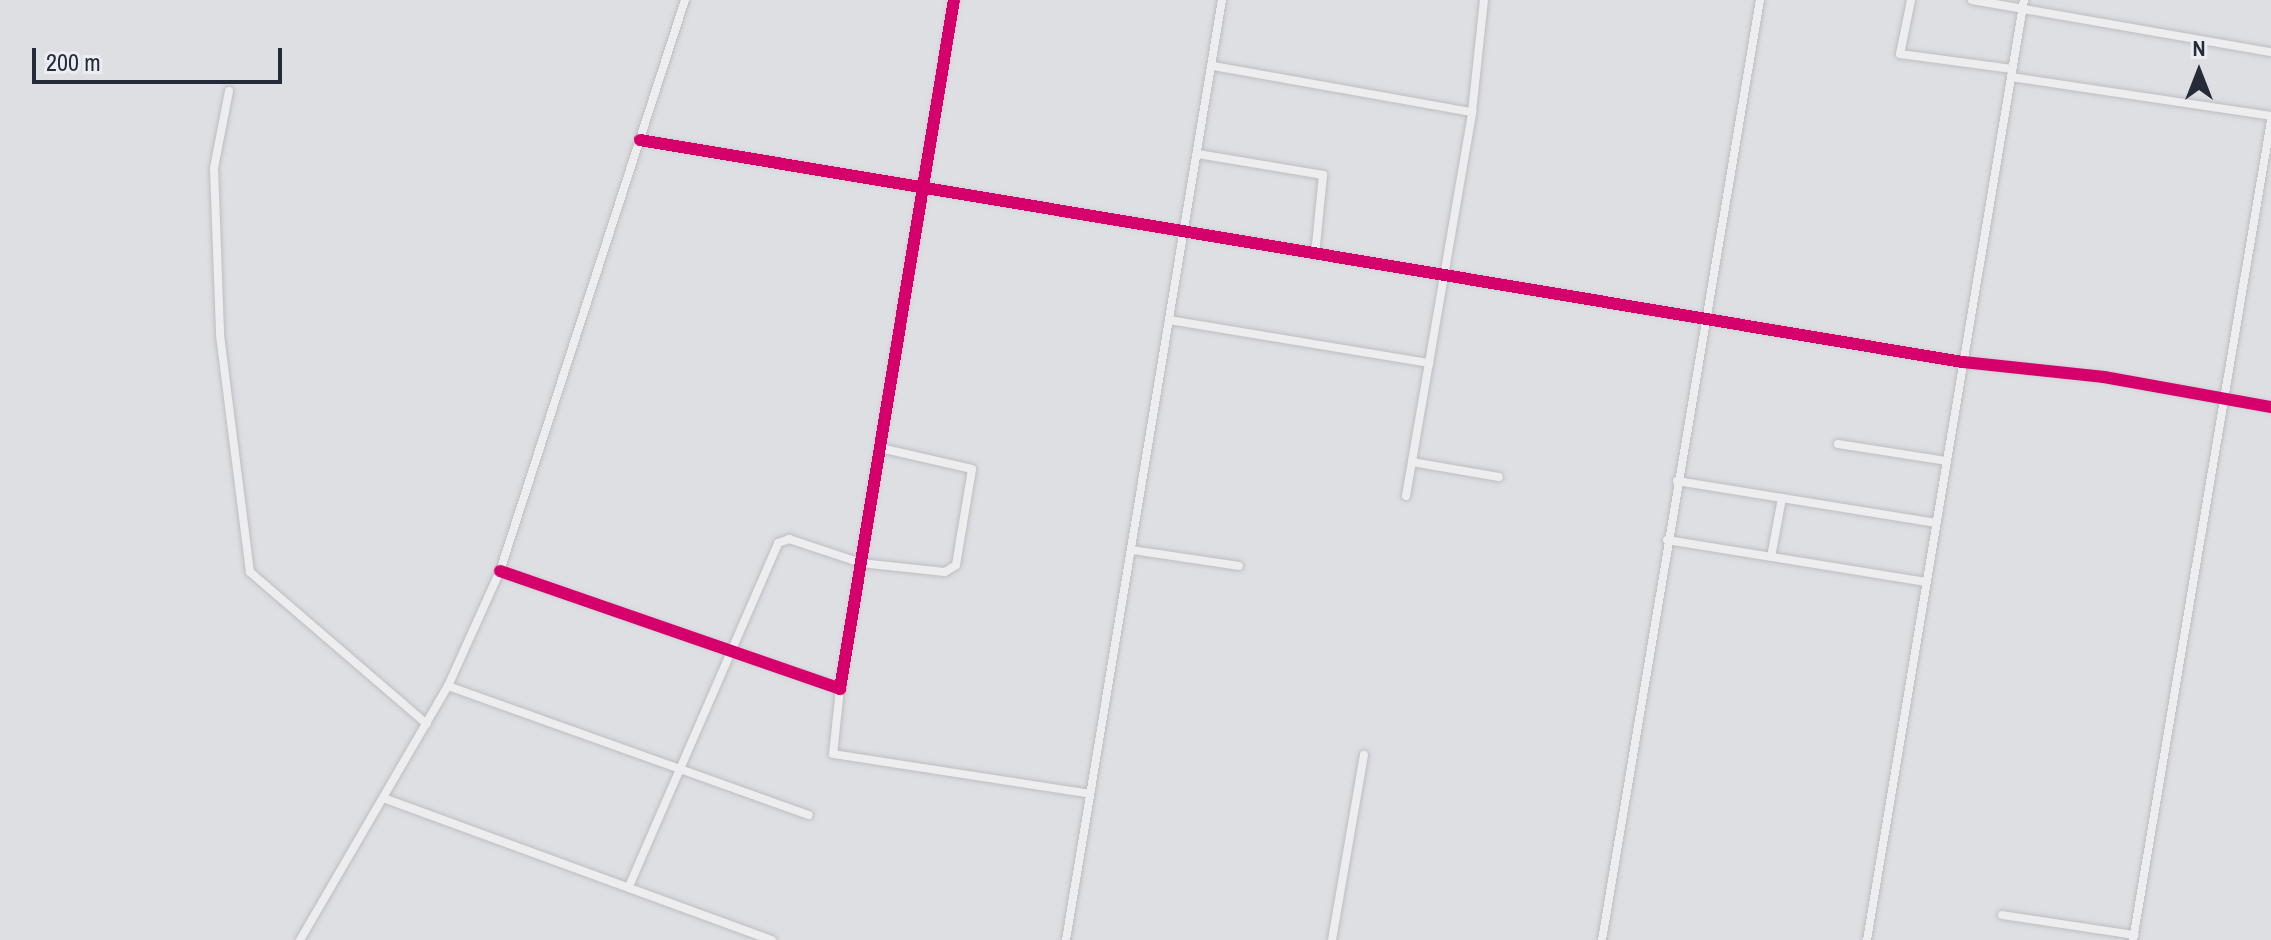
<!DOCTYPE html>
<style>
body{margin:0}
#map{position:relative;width:2271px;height:940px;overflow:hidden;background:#dedfe3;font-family:"Archivo Narrow",sans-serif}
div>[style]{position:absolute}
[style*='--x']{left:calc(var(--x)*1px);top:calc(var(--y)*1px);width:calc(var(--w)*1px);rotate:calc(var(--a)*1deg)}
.roads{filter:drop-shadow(0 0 2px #bcbdc1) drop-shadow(0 0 2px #bcbdc1)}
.street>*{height:8px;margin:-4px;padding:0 4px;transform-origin:4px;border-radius:4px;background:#ededf0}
.cycleway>*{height:12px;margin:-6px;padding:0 6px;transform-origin:6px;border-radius:6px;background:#d6006c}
span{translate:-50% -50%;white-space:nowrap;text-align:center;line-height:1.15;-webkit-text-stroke:6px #ebedf3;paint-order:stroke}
.north{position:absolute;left:2159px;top:32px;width:80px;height:80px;-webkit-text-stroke:6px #ebedf3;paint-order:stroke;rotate:0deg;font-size:22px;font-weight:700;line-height:32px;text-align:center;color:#262b3a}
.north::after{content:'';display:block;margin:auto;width:28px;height:36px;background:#262b3a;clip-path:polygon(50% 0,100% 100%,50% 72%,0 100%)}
.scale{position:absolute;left:32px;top:48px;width:250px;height:36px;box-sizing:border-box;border:4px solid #262b3a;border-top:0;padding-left:10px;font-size:24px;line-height:28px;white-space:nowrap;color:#262b3a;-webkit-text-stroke:6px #ebedf3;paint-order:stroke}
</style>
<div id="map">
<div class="roads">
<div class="street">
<div style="--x:1911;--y:0;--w:55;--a:101.5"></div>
<div style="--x:1900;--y:54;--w:113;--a:7.6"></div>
<div style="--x:1972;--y:0;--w:303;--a:9.9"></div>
<div style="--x:1213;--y:66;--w:263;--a:10.1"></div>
<div style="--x:2011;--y:77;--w:263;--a:8.5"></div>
<div style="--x:229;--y:91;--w:78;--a:101"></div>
<div style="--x:214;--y:168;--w:167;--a:87.9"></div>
<div style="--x:220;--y:335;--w:239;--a:82.8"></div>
<div style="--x:250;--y:572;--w:233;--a:40.7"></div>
<div style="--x:640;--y:140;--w:1341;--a:9.53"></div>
<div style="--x:1963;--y:362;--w:142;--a:6.1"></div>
<div style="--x:2104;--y:377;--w:170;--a:10.2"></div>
<div style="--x:1198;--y:154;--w:127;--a:9.5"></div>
<div style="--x:1323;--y:175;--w:80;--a:95.7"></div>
<div style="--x:1169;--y:320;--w:264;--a:9.4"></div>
<div style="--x:1838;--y:444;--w:109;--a:8.9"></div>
<div style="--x:1412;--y:462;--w:88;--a:9.8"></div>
<div style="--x:1677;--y:481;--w:261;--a:9.2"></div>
<div style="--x:1406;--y:496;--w:390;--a:-80.2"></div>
<div style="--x:1472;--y:112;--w:113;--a:-83.9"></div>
<div style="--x:1667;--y:540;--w:261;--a:9.2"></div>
<div style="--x:1132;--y:550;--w:108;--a:8.5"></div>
<div style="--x:1771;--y:557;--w:60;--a:-79.4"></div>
<div style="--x:500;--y:571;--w:360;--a:19.1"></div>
<div style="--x:840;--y:689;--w:698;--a:-80.61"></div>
<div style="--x:448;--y:686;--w:383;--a:19.7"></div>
<div style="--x:840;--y:689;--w:65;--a:96.1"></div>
<div style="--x:833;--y:754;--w:260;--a:8.8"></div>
<div style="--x:386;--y:799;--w:411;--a:20.1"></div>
<div style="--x:630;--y:884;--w:372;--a:-66.5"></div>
<div style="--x:778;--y:543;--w:12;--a:-20"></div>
<div style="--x:789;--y:539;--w:76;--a:18.4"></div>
<div style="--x:861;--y:563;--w:84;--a:6.1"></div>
<div style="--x:945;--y:572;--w:13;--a:-32"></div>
<div style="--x:956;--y:565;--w:97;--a:-80.5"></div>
<div style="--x:972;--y:469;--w:94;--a:-167.1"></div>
<div style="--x:2002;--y:915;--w:134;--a:8.6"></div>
<div style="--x:300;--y:940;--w:294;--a:-59.8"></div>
<div style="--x:448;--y:686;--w:126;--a:-65.7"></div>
<div style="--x:500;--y:571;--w:600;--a:-72.05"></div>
<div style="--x:1066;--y:940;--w:953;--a:-80.58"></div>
<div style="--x:1332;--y:940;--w:188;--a:-80.2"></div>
<div style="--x:1602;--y:940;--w:953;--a:-80.46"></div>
<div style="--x:1867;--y:940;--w:953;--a:-80.52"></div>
<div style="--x:2133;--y:940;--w:831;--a:-80.44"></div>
</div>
</div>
<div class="cycleway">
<div style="--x:640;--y:140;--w:1341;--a:9.53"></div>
<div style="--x:1963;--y:362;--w:142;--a:6.1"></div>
<div style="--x:2104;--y:377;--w:170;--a:10.2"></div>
<div style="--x:500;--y:571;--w:360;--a:19.1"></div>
<div style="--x:840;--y:689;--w:698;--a:-80.61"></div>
</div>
<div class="north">N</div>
<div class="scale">200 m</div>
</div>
